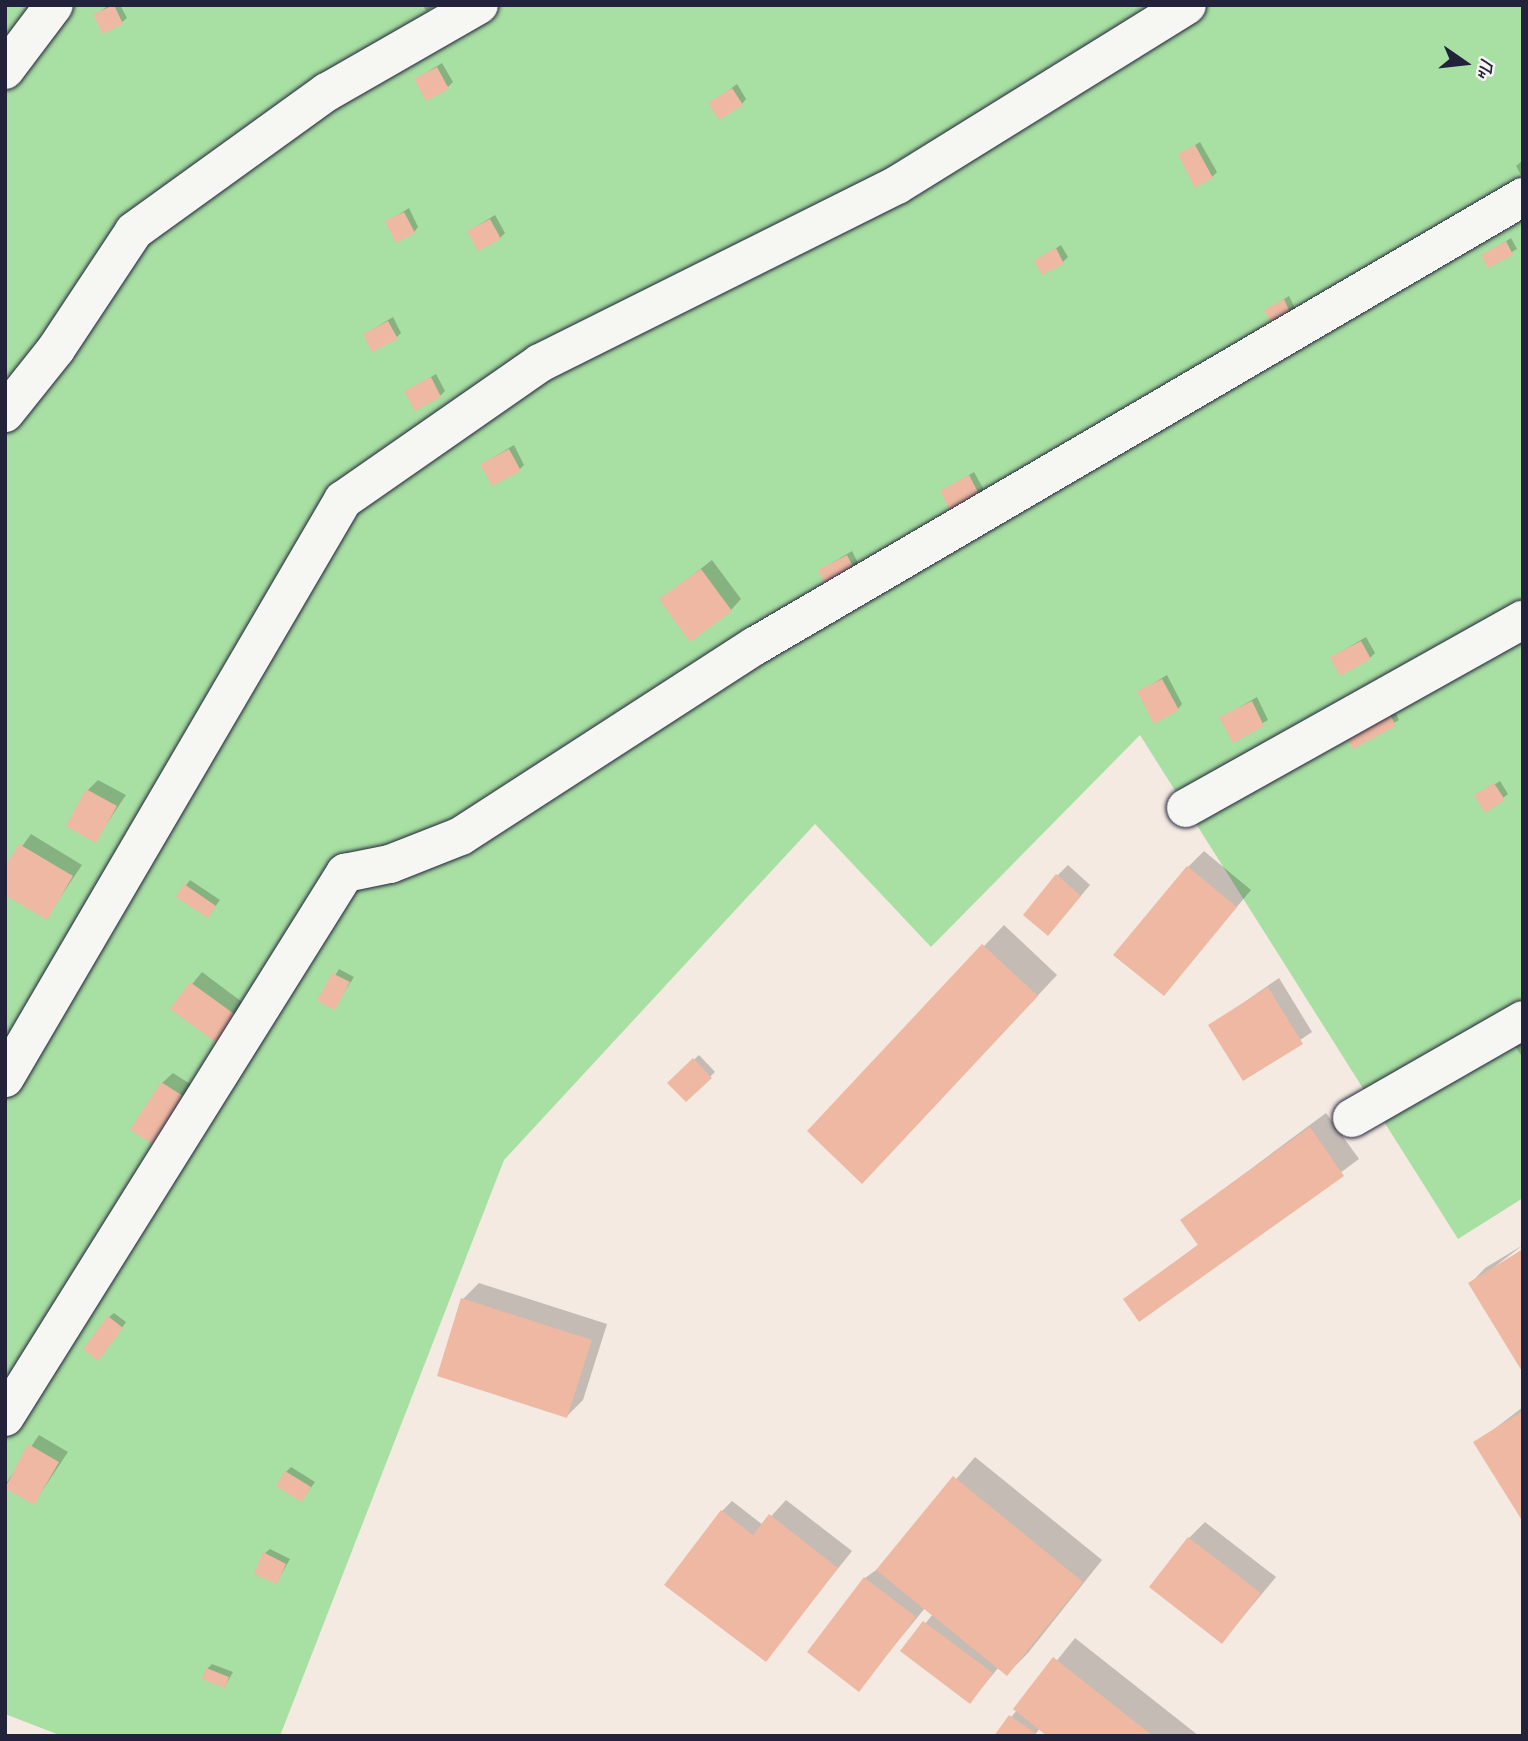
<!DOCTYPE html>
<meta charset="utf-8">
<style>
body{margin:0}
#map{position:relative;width:1528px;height:1741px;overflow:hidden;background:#f4eae2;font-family:Caveat,sans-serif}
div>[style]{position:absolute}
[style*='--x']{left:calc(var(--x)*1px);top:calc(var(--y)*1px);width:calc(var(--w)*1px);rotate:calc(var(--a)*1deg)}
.green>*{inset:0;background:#a8dfa3}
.shadow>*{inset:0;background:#0003}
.building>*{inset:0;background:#eeb8a2}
.roads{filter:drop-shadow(0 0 2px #22223b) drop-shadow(0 0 2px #22223b)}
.minor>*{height:38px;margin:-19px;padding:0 19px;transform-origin:19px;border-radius:19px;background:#f6f6f2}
span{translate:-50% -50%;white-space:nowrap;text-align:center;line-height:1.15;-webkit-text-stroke:5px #f6f6f2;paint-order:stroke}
.frame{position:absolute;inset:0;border:7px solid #22223b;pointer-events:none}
.north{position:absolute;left:1430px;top:28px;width:70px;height:70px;-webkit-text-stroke:5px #f6f6f2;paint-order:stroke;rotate:104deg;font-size:19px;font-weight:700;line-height:28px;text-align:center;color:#22223b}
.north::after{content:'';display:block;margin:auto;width:24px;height:32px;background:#22223b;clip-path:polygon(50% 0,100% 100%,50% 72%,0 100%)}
</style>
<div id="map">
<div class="green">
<div style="clip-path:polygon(5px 5px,1523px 5px,1523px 1198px,1458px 1239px,1140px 735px,931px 947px,815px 824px,504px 1160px,280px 1736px,62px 1736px,5px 1714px)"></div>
</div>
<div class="shadow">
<div style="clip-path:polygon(109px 5px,120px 5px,127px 18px,122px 22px,95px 15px)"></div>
<div style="clip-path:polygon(423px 5px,436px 5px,426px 11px)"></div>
<div style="clip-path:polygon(442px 63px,453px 82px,448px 87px,416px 79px)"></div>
<div style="clip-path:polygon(737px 84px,746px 99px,742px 104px,711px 103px)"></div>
<div style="clip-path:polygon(1200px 142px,1217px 172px,1212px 177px,1180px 155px)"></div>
<div style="clip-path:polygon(1523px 160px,1523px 179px,1516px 166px)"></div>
<div style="clip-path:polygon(409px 208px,418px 227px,414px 232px,387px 222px)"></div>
<div style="clip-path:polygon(495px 215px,505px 233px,500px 238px,469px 231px)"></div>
<div style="clip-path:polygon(1511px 238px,1517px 249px,1489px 265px,1483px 255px)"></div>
<div style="clip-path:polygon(1061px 245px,1068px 257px,1063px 262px,1036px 261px)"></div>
<div style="clip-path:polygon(1289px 296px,1296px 310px,1291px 315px,1267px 310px)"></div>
<div style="clip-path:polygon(393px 317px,401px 333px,397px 337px,365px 334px)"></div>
<div style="clip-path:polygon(436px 374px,445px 391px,440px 396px,406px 392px)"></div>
<div style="clip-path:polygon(514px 445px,524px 465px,520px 469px,482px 464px)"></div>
<div style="clip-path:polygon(974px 472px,984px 490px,952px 509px,943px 491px)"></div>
<div style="clip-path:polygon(852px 551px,858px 563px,853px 568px,820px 570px)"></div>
<div style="clip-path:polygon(712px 560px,741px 599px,731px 610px,661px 600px)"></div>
<div style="clip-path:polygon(1366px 637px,1375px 653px,1370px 658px,1332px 657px)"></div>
<div style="clip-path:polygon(1167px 675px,1182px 704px,1178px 709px,1139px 692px)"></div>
<div style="clip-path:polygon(1257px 697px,1268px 720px,1233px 740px,1221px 718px)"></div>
<div style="clip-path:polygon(1390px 701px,1399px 720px,1353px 746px)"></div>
<div style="clip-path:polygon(98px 780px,126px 795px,95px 841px,88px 790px)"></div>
<div style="clip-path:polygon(1500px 781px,1508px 794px,1503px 798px,1479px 794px)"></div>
<div style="clip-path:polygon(31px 834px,82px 865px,47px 917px,5px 870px)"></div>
<div style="clip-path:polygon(1204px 851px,1251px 890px,1164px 994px,1188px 867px)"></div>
<div style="clip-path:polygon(1068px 865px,1090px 885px,1058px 923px,1057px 876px)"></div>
<div style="clip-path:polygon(190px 880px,220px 900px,212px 911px,178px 896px)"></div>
<div style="clip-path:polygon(1004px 925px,1057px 975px,883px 1161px,809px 1131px)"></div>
<div style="clip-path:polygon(339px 969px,354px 977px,334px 1008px,320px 1000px)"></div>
<div style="clip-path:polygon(202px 972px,246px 1005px,227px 1031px,172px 1009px)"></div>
<div style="clip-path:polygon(1279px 978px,1312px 1032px,1243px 1079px,1210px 1026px)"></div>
<div style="clip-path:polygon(1523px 1032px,1523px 1058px,1511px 1040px)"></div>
<div style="clip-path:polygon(699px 1055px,715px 1072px,686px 1100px,670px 1083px)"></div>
<div style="clip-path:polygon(173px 1073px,195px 1087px,156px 1144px,162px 1083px)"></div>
<div style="clip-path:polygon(1326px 1113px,1359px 1159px,1140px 1320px,1125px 1299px,1199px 1244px,1182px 1220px)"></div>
<div style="clip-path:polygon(1523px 1245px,1485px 1274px,1470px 1284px,1485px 1268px)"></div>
<div style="clip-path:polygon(479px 1283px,607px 1324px,583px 1400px,567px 1416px,463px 1299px)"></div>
<div style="clip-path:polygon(114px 1313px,126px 1322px,103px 1354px,109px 1317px)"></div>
<div style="clip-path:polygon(1523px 1407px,1523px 1519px,1476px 1443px)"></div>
<div style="clip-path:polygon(39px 1435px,68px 1452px,34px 1503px,5px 1485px)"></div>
<div style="clip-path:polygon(975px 1457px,1102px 1560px,1028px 1653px,1007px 1674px,999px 1667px,970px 1702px,903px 1651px,933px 1614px,925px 1608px,859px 1689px,865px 1578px,883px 1565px)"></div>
<div style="clip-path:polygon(291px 1467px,315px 1482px,302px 1500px,286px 1472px)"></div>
<div style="clip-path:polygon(786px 1500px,852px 1551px,765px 1660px,722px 1511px,732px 1501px,763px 1525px)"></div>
<div style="clip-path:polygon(1205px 1522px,1276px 1577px,1222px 1642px,1189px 1538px)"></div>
<div style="clip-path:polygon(270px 1549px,290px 1559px,277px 1582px,265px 1553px)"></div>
<div style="clip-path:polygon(1075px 1638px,1199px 1736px,1050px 1736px,1040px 1728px,1034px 1736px,996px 1736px)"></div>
<div style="clip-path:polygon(212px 1664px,233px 1672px,225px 1686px,207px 1669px)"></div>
</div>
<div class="building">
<div style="clip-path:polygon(114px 5px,123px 24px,103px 34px,93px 14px)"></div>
<div style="clip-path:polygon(437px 67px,449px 89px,426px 101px,414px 79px)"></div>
<div style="clip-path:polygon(732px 88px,743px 105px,719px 120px,708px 103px)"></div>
<div style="clip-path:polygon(1195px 145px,1213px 178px,1195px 188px,1178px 154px)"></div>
<div style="clip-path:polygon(404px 212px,415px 233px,396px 243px,385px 221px)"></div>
<div style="clip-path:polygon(490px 219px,501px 239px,478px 251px,467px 231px)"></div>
<div style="clip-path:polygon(1506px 241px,1513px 255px,1488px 268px,1481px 255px)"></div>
<div style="clip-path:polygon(1056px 248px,1064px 264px,1042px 275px,1034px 260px)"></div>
<div style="clip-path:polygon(1284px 299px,1292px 317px,1273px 326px,1264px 310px)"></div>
<div style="clip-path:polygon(388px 321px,398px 339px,372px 352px,363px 334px)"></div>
<div style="clip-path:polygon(431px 377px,441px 397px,415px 411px,404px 391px)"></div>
<div style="clip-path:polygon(509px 449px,521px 471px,492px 486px,480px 464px)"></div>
<div style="clip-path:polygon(969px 475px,980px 496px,951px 512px,940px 491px)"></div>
<div style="clip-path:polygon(847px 555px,854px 569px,826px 585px,818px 570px)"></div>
<div style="clip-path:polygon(701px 569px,732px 611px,690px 642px,659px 599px)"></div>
<div style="clip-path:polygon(1361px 641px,1371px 659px,1340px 676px,1330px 657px)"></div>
<div style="clip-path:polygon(1162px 679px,1179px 710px,1154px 724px,1137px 691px)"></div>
<div style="clip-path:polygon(1252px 701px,1264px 726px,1233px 743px,1219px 717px)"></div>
<div style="clip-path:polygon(1385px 705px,1396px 726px,1353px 749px,1341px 727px)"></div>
<div style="clip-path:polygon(1494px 783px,1505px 800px,1485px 813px,1474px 795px)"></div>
<div style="clip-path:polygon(86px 789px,117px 806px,96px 843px,66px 826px)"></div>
<div style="clip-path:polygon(19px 844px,73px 876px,47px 920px,5px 895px,5px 867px)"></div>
<div style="clip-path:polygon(1187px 866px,1237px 907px,1164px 996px,1113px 955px)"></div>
<div style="clip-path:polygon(1056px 874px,1081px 896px,1048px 936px,1023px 915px)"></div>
<div style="clip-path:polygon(184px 884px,216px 906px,208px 918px,176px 897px)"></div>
<div style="clip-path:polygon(982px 944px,1038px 996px,862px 1184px,807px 1131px)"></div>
<div style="clip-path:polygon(332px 973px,350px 982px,335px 1010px,317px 1001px)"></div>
<div style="clip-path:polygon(190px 982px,237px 1016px,217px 1043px,170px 1009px)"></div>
<div style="clip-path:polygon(1268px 987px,1303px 1044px,1243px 1081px,1208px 1025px)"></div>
<div style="clip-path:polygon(693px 1058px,712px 1078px,686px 1102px,667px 1083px)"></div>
<div style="clip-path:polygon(161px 1082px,186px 1098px,156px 1146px,130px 1130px)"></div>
<div style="clip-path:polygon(1310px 1127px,1344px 1176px,1139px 1322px,1123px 1299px,1198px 1245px,1180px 1220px)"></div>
<div style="clip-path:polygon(1523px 1249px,1523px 1373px,1468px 1283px)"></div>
<div style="clip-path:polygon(461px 1298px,592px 1340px,567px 1418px,437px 1376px)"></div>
<div style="clip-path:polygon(108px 1316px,123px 1328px,98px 1361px,83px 1349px)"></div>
<div style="clip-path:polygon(1523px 1411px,1523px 1522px,1473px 1442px)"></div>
<div style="clip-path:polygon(28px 1444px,59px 1462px,34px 1505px,5px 1488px)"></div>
<div style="clip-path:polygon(285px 1471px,311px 1487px,302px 1502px,276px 1486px)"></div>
<div style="clip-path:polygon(953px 1476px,1083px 1582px,1007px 1676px,876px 1570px)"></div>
<div style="clip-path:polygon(721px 1510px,753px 1535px,769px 1514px,838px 1568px,766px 1662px,664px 1585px)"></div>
<div style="clip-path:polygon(1188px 1537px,1261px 1593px,1222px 1644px,1149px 1587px)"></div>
<div style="clip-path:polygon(263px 1552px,286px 1564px,277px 1584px,254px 1574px)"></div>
<div style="clip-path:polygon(864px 1577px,916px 1617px,859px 1692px,807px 1652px)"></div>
<div style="clip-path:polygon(923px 1621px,993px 1673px,970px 1704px,900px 1651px)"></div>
<div style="clip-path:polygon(1053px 1657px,1153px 1736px,1047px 1736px,1013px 1709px)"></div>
<div style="clip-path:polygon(206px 1668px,229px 1677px,225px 1688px,202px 1679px)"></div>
<div style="clip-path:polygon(1009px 1715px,1035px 1733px,1033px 1736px,994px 1736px)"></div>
</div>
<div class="roads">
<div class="minor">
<div style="--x:5;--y:70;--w:81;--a:-53"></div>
<div style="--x:5;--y:413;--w:82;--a:-51.4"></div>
<div style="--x:56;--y:349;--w:141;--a:-56.5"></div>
<div style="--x:134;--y:231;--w:238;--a:-35.8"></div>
<div style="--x:327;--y:92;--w:175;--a:-29.8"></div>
<div style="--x:1186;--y:808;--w:386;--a:-29.2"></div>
<div style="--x:5;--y:1078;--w:670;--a:-59.68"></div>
<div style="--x:343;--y:500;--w:240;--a:-34.8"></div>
<div style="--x:540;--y:363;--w:399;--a:-26.5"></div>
<div style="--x:897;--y:185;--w:341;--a:-31.8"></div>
<div style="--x:1352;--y:1118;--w:197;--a:-29.8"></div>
<div style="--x:5;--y:1417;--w:642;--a:-57.99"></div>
<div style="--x:345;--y:873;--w:46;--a:-11.3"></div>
<div style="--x:390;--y:864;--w:76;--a:-21.5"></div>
<div style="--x:461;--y:836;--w:350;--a:-32.9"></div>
<div style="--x:755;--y:646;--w:890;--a:-30.31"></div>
</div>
</div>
<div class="frame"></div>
<div class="north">Пн</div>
</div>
